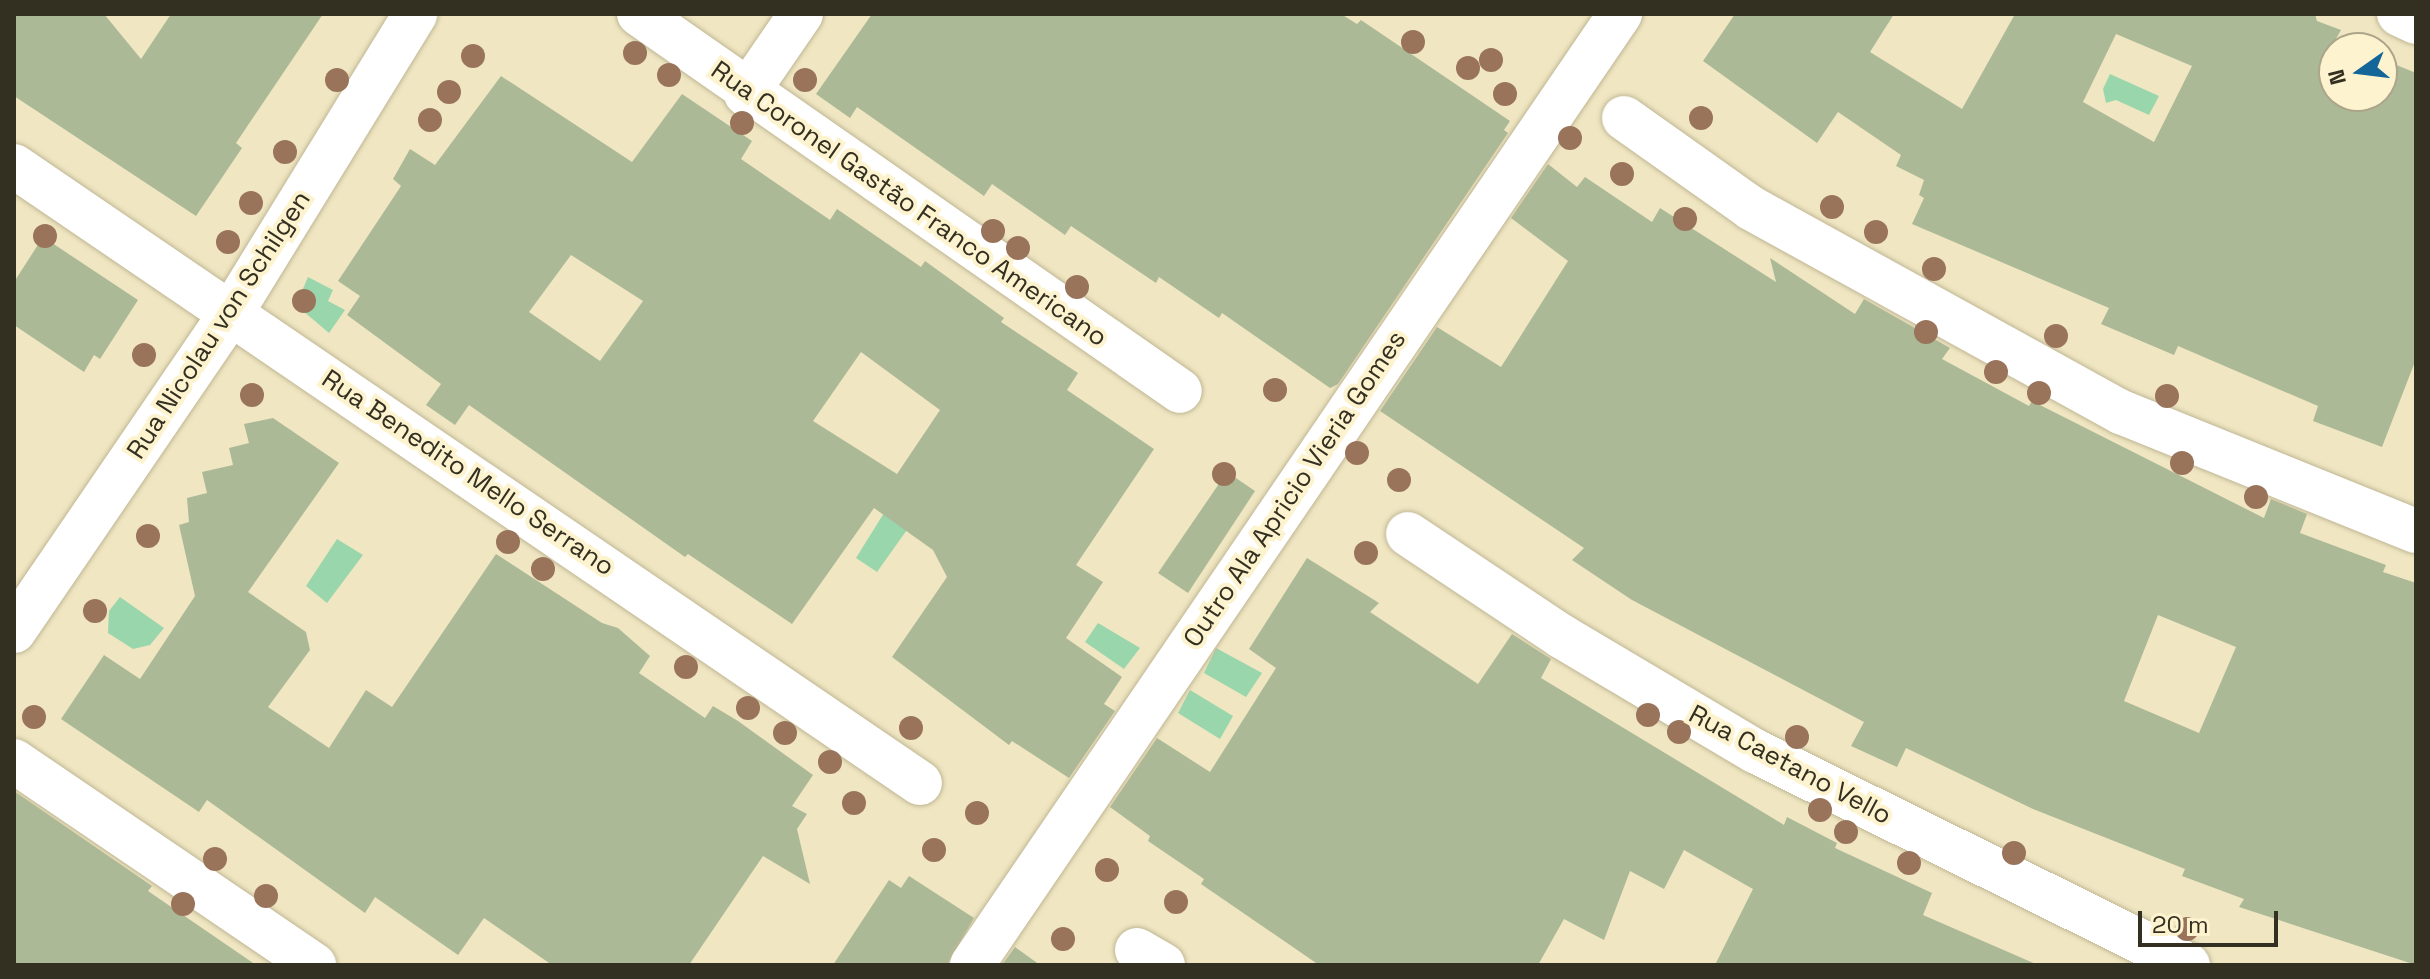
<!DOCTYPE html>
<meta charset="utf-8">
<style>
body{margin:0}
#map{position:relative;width:2430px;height:979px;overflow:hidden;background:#f0e6c2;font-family:"Space Grotesk",sans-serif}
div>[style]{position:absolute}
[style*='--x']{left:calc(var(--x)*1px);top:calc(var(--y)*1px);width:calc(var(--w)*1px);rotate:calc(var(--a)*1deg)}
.water>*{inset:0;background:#9ad6ac}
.building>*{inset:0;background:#acb997}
.roads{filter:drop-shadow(0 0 2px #bfb694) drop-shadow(0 0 2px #bfb694)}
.minor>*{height:44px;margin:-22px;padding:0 22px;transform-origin:22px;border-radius:22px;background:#fff}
.trees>*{width:24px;height:24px;margin:-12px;border-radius:50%;background:#99745b}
span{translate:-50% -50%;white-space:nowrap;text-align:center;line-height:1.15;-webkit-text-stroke:8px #fdf3cf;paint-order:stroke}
.street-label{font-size:26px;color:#332f21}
.frame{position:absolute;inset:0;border:16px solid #332f21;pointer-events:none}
.north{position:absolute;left:2318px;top:32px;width:80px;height:80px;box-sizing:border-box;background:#fdf3cf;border:2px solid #aca589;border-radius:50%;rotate:256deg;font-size:22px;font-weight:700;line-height:32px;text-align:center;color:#332f21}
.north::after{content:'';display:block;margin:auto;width:28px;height:36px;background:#146698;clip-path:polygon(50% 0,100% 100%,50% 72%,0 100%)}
.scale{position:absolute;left:2138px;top:911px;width:140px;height:36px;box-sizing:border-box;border:4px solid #332f21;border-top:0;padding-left:10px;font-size:24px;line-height:28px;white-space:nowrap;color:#332f21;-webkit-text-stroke:6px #fdf3cf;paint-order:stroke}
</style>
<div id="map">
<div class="water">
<div style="clip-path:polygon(2110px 74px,2159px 96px,2149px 115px,2116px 100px,2106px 103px,2103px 89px)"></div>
<div style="clip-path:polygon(308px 277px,333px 290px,328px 301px,345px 310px,329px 333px,296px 305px)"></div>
<div style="clip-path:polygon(884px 513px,909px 527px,877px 572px,856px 558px)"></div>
<div style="clip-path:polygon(337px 539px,363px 555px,327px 603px,306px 586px)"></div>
<div style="clip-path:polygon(120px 597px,164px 628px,150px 645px,133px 649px,108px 633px,109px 611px)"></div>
<div style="clip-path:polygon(1098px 623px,1140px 648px,1124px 669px,1085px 642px)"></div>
<div style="clip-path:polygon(1216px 648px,1262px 673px,1246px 697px,1204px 673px)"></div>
<div style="clip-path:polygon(1190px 690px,1233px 716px,1220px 739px,1178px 713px)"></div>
</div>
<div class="building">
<div style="clip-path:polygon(14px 14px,104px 14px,141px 59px,171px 14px,323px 14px,236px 143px,242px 148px,196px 216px,14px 96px)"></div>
<div style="clip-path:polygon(872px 14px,1341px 14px,1357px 24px,1361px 20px,1510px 121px,1504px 130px,1508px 133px,1338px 384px,1330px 388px,1222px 313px,1219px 318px,1159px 277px,1156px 283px,1071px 226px,1065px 235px,992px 184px,984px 196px,857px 107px,850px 118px,816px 94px)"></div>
<div style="clip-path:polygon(evenodd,1735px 14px,1894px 14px,1870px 52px,1962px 109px,2015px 14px,2315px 14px,2317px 21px,2341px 30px,2336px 39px,2357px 48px,2334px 48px,2334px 96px,2382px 96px,2382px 59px,2416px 73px,2416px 359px,2382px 447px,2313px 421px,2318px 406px,2178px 346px,2174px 355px,2101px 324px,2109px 308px,1912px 224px,1924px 198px,1919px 195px,1924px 180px,1896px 166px,1901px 155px,1838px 112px,1817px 143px,1703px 61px,1735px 14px,2116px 34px,2192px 66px,2154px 142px,2083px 102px,2116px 34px)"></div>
<div style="clip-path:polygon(evenodd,501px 76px,632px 162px,682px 94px,752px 141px,741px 159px,830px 220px,837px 209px,921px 267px,925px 261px,1004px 318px,1001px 322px,1078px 373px,1067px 390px,1154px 449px,1076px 565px,1103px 582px,1066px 638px,1122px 677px,1104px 704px,1115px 711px,1069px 778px,1012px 741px,1009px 745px,892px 657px,947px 577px,933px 550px,874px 508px,792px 624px,688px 554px,685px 557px,469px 405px,455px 425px,426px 405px,441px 384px,347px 315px,360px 296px,338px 281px,401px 186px,393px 179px,410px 149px,435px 165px,501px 76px,571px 255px,643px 301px,600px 361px,529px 312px,571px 255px,501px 76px,861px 352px,940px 410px,897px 474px,813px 421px,861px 352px)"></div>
<div style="clip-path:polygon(evenodd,1548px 164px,1577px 187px,1585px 177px,1652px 222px,1660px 208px,1776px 282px,1770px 258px,1855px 314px,1864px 299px,1950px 348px,1942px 359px,2029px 406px,2032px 401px,2264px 518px,2271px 499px,2307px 514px,2300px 533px,2386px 565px,2383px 572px,2416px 583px,2416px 965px,2239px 907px,2244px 899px,2182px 876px,2185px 869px,2033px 809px,1906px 748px,1897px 767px,1851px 746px,1864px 722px,1632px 600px,1572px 560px,1584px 548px,1380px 411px,1437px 327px,1501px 367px,1568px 261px,1511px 218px,1548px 164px,2158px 615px,2236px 647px,2199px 733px,2124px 701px,2158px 615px)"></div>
<div style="clip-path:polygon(43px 237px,138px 300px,100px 359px,94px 355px,84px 372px,14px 325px,14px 282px)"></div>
<div style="clip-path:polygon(273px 418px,339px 463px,248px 592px,306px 632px,310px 650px,268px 707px,329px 748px,366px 690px,392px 707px,496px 554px,602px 623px,618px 628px,650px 656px,639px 673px,705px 718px,713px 706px,738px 721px,813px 775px,792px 806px,807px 814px,797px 829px,810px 884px,763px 856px,689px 965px,552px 965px,484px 918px,458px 955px,375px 897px,365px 913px,207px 800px,199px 812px,61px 719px,104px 655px,140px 679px,195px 596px,179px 525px,189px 522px,187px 498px,207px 493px,202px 472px,233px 465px,229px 448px,249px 443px,244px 424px)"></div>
<div style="clip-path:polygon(1227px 472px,1255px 491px,1188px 593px,1158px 573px)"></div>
<div style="clip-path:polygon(1307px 558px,1379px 603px,1370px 612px,1478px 684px,1512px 634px,1551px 659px,1541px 678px,1784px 825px,1787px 817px,1837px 843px,1835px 848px,1932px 893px,1923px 915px,2038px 965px,1715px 965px,1753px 889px,1684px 850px,1664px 889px,1630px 871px,1604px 940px,1564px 919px,1538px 965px,1319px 965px,1201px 884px,1204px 879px,1148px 841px,1150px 836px,1110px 807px,1157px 738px,1210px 772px,1276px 668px,1249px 649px)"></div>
<div style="clip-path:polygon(14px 791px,152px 886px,148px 891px,256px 965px,14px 965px)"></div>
<div style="clip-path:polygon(909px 876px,974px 918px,947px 965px,833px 965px,889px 880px,901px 888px)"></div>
<div style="clip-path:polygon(1015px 947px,1040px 965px,1002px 965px)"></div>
</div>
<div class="roads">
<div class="minor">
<div style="--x:639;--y:14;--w:659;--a:34.87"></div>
<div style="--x:2399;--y:14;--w:19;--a:25"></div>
<div style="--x:746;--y:94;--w:97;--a:-55.5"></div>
<div style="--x:1624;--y:118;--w:156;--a:35.3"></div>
<div style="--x:1751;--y:208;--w:423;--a:28.9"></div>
<div style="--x:2121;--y:412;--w:318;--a:22"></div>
<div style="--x:14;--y:166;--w:1096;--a:34.26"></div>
<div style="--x:1408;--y:534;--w:184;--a:33.7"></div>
<div style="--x:1561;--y:636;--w:226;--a:30.7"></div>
<div style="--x:1755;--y:751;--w:483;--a:26.3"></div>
<div style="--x:14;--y:631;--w:386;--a:-55.7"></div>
<div style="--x:232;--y:312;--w:350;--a:-58.4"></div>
<div style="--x:14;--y:761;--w:363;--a:34.2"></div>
<div style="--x:1137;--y:950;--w:30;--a:30"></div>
<div style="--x:972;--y:965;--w:1151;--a:-55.73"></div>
</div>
</div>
<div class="trees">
<div style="left:1413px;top:42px"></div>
<div style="left:635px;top:53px"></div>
<div style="left:473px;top:56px"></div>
<div style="left:1491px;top:60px"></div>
<div style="left:1468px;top:68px"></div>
<div style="left:669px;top:75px"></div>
<div style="left:337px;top:80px"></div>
<div style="left:805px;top:80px"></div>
<div style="left:449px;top:92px"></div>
<div style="left:1505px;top:94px"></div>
<div style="left:1701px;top:118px"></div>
<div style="left:430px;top:120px"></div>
<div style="left:742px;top:123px"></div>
<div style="left:1570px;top:138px"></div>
<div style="left:285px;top:152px"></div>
<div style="left:1622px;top:174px"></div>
<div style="left:251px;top:203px"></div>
<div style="left:1832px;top:207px"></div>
<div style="left:1685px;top:219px"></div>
<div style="left:993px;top:231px"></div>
<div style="left:1876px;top:232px"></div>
<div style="left:45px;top:236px"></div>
<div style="left:228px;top:242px"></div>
<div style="left:1018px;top:248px"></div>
<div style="left:1934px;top:269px"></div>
<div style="left:1077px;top:287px"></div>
<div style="left:304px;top:301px"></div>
<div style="left:1926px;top:332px"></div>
<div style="left:2056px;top:336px"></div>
<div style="left:144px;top:355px"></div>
<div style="left:1996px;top:372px"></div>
<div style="left:1275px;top:390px"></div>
<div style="left:2039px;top:393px"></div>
<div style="left:252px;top:395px"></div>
<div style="left:2167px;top:396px"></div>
<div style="left:1357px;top:453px"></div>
<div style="left:2182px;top:463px"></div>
<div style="left:1224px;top:474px"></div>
<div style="left:1399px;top:480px"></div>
<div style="left:2256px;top:497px"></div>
<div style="left:148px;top:536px"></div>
<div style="left:508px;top:542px"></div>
<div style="left:1366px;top:553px"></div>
<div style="left:543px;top:569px"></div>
<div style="left:95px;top:611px"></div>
<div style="left:686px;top:667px"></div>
<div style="left:748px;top:708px"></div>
<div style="left:1648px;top:715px"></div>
<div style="left:34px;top:717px"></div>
<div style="left:911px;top:728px"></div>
<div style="left:1679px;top:732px"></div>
<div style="left:785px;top:733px"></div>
<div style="left:1797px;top:737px"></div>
<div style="left:830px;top:762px"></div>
<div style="left:854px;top:803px"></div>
<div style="left:1820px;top:810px"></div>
<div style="left:977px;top:813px"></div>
<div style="left:1846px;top:832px"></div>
<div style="left:934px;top:850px"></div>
<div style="left:2014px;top:853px"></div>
<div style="left:215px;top:859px"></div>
<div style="left:1909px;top:863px"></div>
<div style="left:1107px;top:870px"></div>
<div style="left:266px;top:896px"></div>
<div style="left:1176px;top:902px"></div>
<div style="left:183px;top:904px"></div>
<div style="left:2187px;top:929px"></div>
<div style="left:1063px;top:939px"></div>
</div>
<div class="street-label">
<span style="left:909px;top:204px;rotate:35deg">Rua Coronel Gastão Franco Americano</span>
<span style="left:219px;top:325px;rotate:-57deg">Rua Nicolau von Schilgen</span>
<span style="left:468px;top:473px;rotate:34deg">Rua Benedito Mello Serrano</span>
<span style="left:1295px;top:489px;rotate:-56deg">Outro Ala Apricio Vieria Gomes</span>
<span style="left:1790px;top:765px;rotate:28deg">Rua Caetano Vello</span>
</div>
<div class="frame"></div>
<div class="north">N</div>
<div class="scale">20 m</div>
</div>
